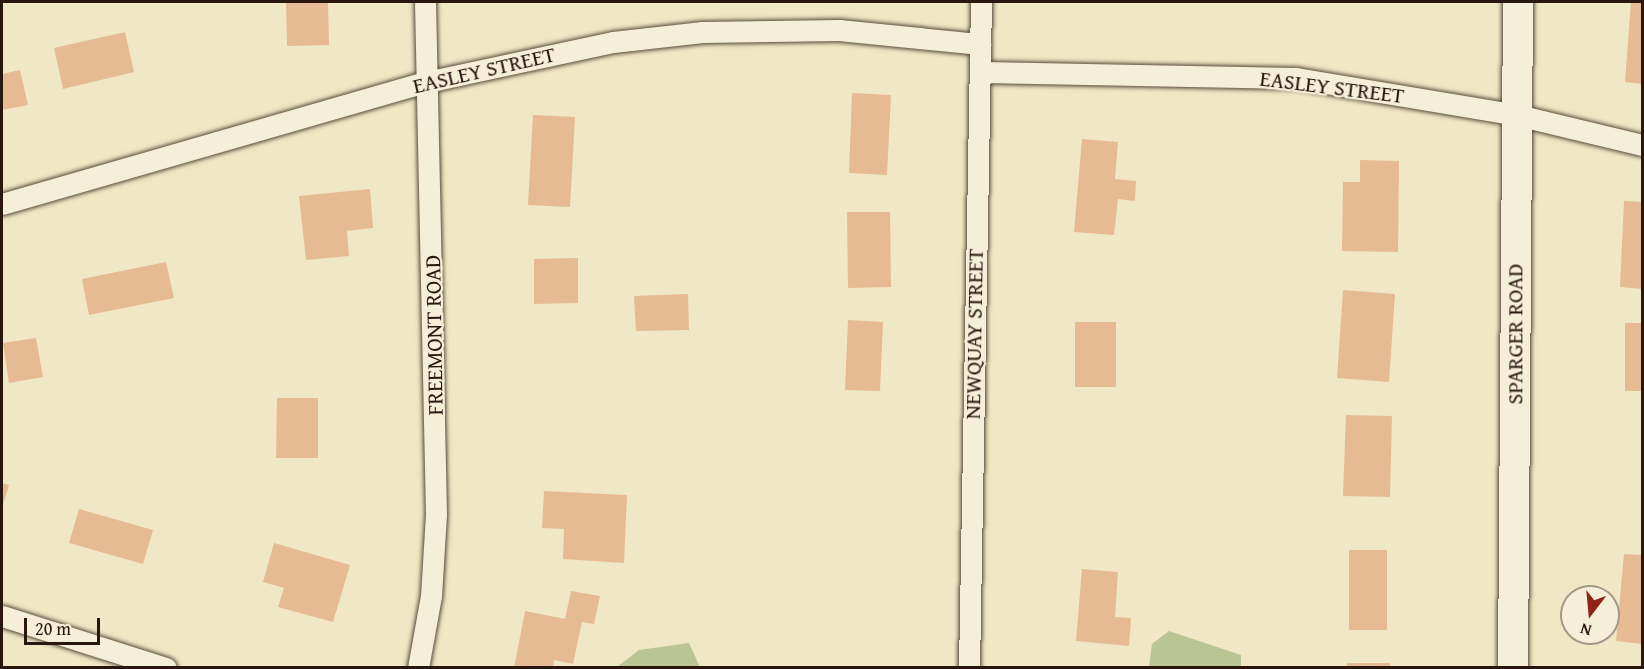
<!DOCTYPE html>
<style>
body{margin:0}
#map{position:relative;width:1644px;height:669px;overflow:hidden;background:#f0e7c5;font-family:"Gentium Book Plus",serif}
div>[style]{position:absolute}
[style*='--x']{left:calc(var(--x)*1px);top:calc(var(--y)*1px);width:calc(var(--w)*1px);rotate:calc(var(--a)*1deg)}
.green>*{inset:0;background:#bac594}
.building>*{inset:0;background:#e6bb93}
.roads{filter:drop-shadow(0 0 2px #5b4a3c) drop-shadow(0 0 2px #5b4a3c)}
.street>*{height:21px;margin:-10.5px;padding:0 10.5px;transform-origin:10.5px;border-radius:10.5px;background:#f5efd9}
.secondary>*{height:30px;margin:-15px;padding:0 15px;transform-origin:15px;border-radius:15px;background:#f5efd9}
span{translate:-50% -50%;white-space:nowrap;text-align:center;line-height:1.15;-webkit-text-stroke:4.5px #f5efd9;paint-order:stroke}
.street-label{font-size:22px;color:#29160f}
.frame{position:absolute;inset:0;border:3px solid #29160f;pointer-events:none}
.north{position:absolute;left:1560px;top:585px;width:60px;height:60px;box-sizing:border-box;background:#f5efd9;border:2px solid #a39888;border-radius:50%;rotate:196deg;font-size:16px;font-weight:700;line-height:24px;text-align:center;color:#29160f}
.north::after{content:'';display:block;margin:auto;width:21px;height:27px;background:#8f2418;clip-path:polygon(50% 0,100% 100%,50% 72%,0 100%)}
.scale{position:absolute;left:24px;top:618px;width:76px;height:27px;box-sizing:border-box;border:3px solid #29160f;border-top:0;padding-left:8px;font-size:18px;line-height:21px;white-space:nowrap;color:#29160f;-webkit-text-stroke:4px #f5efd9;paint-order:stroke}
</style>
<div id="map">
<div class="green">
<div style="clip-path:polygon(1169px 631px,1241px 655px,1241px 667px,1149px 667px,1152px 644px)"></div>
<div style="clip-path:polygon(689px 643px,700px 667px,617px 667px,639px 650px)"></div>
</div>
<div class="building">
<div style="clip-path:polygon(286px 2px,328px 2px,329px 45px,287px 46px)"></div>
<div style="clip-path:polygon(1631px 2px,1642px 2px,1642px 84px,1625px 82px)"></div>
<div style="clip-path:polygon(125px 32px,134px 72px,63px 89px,54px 48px)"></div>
<div style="clip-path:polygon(20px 70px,28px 105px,2px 110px,2px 74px)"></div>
<div style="clip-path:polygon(852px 93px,891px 95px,887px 175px,849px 173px)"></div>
<div style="clip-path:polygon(533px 115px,575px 117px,570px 207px,528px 205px)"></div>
<div style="clip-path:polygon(1082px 139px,1118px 142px,1115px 179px,1136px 181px,1135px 201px,1118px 199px,1114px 235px,1074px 232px)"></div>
<div style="clip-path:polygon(1360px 160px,1399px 161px,1398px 252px,1342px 251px,1343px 182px,1360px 182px)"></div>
<div style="clip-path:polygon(370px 189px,373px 228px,347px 231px,349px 256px,306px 260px,299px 196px)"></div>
<div style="clip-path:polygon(1624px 201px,1642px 202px,1642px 289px,1620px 287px)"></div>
<div style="clip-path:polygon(847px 212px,890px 212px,891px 287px,848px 288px)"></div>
<div style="clip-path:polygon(578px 258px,578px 303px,534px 304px,534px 259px)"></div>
<div style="clip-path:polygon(166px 262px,174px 298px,89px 315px,82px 279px)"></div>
<div style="clip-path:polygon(1343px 290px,1395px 294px,1389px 382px,1337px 378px)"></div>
<div style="clip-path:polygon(688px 294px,689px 330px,636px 331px,634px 296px)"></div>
<div style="clip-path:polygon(848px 320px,883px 322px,880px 391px,845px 390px)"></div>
<div style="clip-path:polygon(1075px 322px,1116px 322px,1116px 387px,1075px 387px)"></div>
<div style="clip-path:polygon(1625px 323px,1642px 323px,1642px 391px,1625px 391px)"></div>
<div style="clip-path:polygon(36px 338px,43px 377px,9px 383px,3px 343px)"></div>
<div style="clip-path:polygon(277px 398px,318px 398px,318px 458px,276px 458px)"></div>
<div style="clip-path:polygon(1346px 415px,1392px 416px,1390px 497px,1343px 496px)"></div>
<div style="clip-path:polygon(2px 483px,9px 485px,2px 508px)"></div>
<div style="clip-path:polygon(544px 491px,627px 495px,624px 563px,563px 559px,564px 529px,542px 528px)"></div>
<div style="clip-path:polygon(79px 509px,153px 530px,143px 564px,69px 543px)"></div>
<div style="clip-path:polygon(274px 543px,350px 565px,333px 622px,278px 607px,284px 588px,263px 582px)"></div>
<div style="clip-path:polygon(1349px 550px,1387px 550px,1387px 630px,1349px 630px)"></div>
<div style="clip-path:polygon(1624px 554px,1642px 555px,1642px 644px,1616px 641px)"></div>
<div style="clip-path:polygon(1082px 569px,1118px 572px,1115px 617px,1131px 618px,1129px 646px,1076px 641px)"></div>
<div style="clip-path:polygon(571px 591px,600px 596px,594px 624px,582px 622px,573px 664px,554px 660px,553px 668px,514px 668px,525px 611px,565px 619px)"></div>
<div style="clip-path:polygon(1347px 663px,1390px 663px,1390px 668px,1347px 668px)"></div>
</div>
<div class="roads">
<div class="street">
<div style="--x:980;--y:72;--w:316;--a:1.1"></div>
<div style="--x:1296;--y:78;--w:224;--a:9.5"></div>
<div style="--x:1517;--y:115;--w:129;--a:13.5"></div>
<div style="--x:2;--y:204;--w:441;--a:-16.1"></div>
<div style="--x:426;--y:82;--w:191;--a:-12.1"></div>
<div style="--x:613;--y:42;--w:90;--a:-6.4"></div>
<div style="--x:702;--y:32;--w:137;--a:-0.8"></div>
<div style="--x:839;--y:30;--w:142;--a:5.7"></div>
<div style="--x:2;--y:616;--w:172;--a:17.6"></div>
<div style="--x:418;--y:668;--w:73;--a:-79.8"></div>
<div style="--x:431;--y:596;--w:82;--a:-86.5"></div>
<div style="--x:436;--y:514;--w:512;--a:-91.23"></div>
<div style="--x:969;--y:668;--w:666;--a:-88.97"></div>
</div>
<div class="secondary">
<div style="--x:1513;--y:668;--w:666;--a:-89.57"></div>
</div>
</div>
<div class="street-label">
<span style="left:484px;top:70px;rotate:-13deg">EASLEY STREET</span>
<span style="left:1332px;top:87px;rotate:7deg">EASLEY STREET</span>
<span style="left:974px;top:334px;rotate:-89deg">NEWQUAY STREET</span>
<span style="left:1515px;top:334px;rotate:-90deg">SPARGER ROAD</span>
<span style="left:434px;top:335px;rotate:-91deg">FREEMONT ROAD</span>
</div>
<div class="frame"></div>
<div class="north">N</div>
<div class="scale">20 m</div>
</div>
